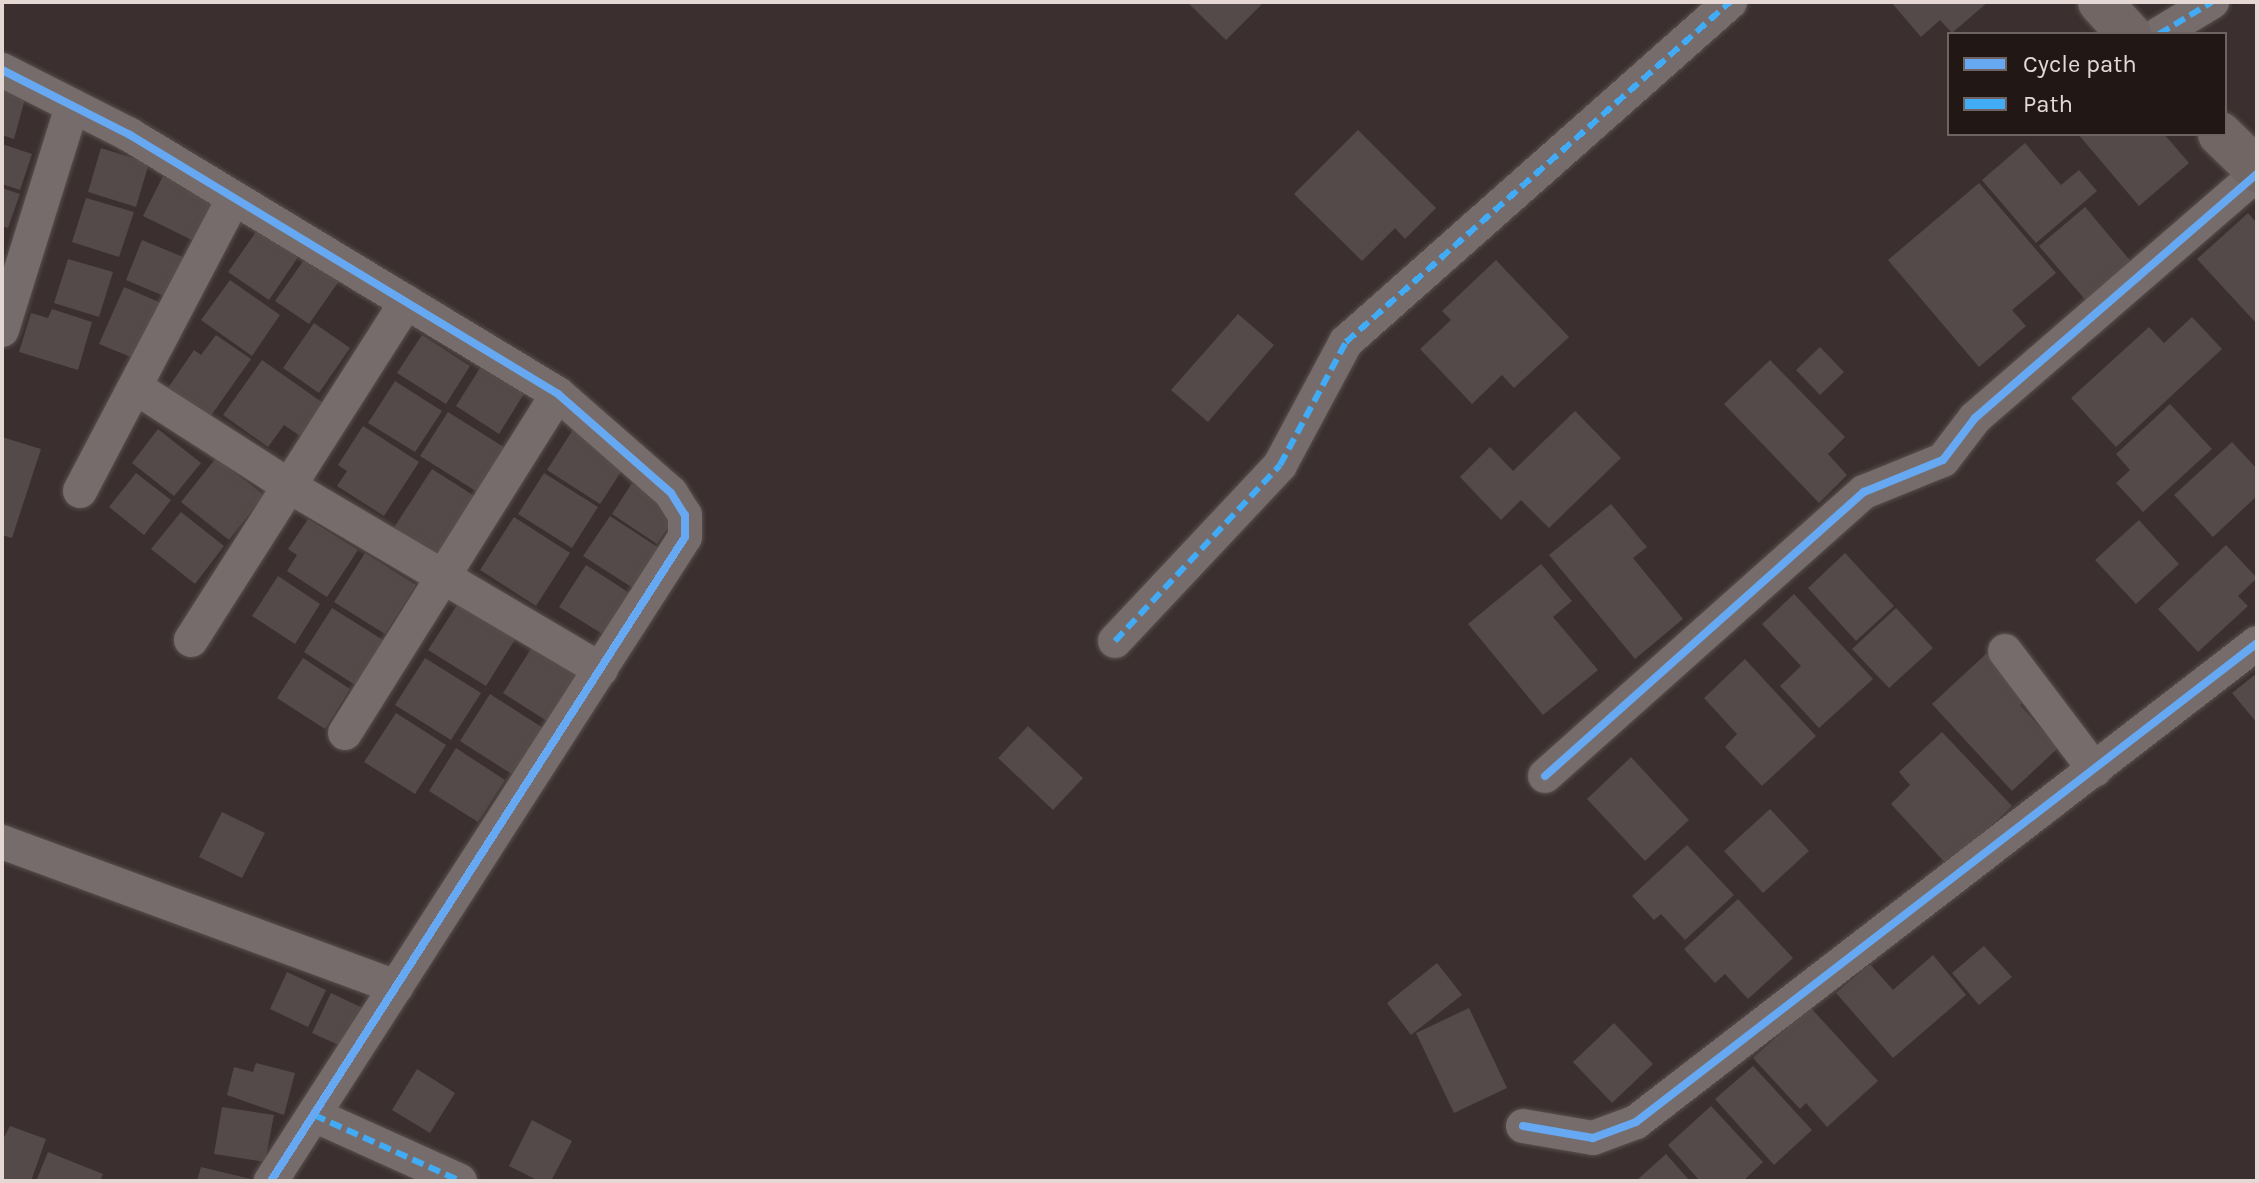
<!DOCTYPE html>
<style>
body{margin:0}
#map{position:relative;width:2259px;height:1183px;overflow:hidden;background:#3b302f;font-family:Karla,sans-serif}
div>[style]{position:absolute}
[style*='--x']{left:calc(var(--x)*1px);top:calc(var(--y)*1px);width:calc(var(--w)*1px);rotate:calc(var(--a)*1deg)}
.building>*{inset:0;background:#544a49}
.roads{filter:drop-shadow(0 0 2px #584f4d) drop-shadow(0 0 2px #584f4d)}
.street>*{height:34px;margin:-17px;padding:0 17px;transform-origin:17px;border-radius:17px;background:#766c6b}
.secondary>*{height:44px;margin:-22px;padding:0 22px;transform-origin:22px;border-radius:22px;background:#716664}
.quiet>*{height:6px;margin-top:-3px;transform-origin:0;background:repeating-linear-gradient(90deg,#42abf6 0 12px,transparent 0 18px)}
.cycleway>*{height:8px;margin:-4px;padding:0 4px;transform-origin:4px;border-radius:4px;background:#66a8f1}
span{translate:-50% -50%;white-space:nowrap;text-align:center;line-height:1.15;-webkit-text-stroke:7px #211816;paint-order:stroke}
.frame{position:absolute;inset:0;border:4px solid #e4d7d4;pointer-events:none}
.legend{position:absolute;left:1947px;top:32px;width:280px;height:104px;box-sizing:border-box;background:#211816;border:2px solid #6f6462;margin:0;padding:10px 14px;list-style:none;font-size:24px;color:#e4d7d4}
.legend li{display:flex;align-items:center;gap:16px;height:40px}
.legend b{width:40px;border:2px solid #6f6462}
</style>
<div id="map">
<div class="building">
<div style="clip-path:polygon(1187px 2px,1264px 2px,1226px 40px)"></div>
<div style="clip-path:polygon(1891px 2px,1988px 2px,1952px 33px,1940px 20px,1921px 37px)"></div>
<div style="clip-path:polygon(2px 89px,26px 95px,14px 139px,2px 135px)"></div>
<div style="clip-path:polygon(1358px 130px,1436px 208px,1405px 239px,1395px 228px,1362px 261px,1294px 194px)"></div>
<div style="clip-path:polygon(2078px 134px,2164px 134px,2189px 163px,2139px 206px)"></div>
<div style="clip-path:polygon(2025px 143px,2061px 185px,2079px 170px,2097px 191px,2036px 243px,1982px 180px)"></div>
<div style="clip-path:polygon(2px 144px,32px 154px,20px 190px,2px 184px)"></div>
<div style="clip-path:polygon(101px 148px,149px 163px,136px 207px,88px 192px)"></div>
<div style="clip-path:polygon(163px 176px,218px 203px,198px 243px,143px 216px)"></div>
<div style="clip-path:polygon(1979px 183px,2056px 273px,2012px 310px,2026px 326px,1979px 367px,1888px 260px)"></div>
<div style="clip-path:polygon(2px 188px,20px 194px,8px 228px,2px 226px)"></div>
<div style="clip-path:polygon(86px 198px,134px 212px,119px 257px,72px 242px)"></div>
<div style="clip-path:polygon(2085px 207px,2134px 265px,2088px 303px,2039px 246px)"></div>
<div style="clip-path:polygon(2248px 213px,2257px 223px,2257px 324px,2197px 259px)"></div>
<div style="clip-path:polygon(258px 229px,298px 257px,269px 300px,228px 272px)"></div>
<div style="clip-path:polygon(142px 240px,188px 259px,171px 299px,126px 280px)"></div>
<div style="clip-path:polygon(311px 250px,344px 274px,309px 324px,275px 301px)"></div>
<div style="clip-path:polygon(68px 259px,113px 272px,99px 317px,54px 303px)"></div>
<div style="clip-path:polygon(1496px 260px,1569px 337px,1514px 388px,1502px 375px,1472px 404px,1420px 349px,1451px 320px,1442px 311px)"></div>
<div style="clip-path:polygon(230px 280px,280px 315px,252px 356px,201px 320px)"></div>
<div style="clip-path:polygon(124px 287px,166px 305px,143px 362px,99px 344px)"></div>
<div style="clip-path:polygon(52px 309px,92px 322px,78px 370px,19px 352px,31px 313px,48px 318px)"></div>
<div style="clip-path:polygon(1238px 314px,1274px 345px,1208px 422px,1171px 390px)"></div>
<div style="clip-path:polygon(2192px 317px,2222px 349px,2116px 447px,2071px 398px,2149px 327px,2164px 343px)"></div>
<div style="clip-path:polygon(314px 323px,350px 348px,319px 393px,283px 368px)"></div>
<div style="clip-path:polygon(216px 335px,251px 359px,210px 417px,168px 388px,194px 350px,201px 355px)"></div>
<div style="clip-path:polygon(422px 335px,470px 366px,446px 404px,397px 373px)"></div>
<div style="clip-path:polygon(1820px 347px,1844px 372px,1820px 395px,1796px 370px)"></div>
<div style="clip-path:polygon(487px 357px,530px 384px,499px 434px,456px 406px)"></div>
<div style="clip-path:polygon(262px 360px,326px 405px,303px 438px,284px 425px,268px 447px,223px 415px)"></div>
<div style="clip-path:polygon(1770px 360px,1845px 437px,1828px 454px,1847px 475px,1819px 503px,1724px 404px)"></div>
<div style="clip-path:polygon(395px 381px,442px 411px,415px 452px,368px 423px)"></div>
<div style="clip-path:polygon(2170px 404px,2212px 449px,2143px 512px,2116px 483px,2130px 470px,2116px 454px)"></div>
<div style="clip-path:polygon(1575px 411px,1621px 458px,1549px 528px,1521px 500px,1501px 520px,1460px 477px,1490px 447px,1513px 471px)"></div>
<div style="clip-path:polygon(448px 412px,507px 449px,479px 493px,420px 456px)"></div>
<div style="clip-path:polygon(363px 426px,419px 462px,384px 516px,337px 486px,347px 471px,338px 465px)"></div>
<div style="clip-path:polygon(574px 428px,628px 461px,600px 504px,547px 470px)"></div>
<div style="clip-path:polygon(158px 429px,201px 463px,174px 496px,132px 463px)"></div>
<div style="clip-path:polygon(2px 437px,41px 449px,12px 538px,2px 535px)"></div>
<div style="clip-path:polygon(2232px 442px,2257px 469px,2257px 496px,2213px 537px,2174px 495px)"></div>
<div style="clip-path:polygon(216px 458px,264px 495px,229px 540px,181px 502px)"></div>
<div style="clip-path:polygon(432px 469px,476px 497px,437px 558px,393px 529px)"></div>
<div style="clip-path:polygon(136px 473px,171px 500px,144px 535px,109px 507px)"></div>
<div style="clip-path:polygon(544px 473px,598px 507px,572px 548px,518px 514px)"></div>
<div style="clip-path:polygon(632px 483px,678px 512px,657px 544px,612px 514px)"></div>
<div style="clip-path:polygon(1611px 504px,1647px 547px,1633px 558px,1683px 619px,1635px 659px,1549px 555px)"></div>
<div style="clip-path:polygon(181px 512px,224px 546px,195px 584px,151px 549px)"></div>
<div style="clip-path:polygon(610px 516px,659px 548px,633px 588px,583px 556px)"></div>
<div style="clip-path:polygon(514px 517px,570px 553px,536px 606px,480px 570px)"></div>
<div style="clip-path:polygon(308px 519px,358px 550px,327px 597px,287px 571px,297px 555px,288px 549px)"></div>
<div style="clip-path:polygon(2139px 520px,2179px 564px,2136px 604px,2095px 560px)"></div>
<div style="clip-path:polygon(2226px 545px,2257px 578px,2238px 596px,2248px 606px,2198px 652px,2158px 609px)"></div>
<div style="clip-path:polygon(365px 553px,416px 585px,385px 634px,334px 602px)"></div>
<div style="clip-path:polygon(1845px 553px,1894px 606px,1856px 641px,1808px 588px)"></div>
<div style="clip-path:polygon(1541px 564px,1572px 601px,1553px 617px,1598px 670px,1543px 715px,1468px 624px)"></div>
<div style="clip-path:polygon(586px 565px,631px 594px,604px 635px,559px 607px)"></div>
<div style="clip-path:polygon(278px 576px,320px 604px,295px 644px,252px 616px)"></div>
<div style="clip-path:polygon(1794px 594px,1873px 679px,1819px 728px,1780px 686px,1801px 666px,1762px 624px)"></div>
<div style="clip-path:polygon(459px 602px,516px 638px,486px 686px,428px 650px)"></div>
<div style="clip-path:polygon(332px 608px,383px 640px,355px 685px,304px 652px)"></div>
<div style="clip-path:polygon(1896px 608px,1933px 648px,1889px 688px,1852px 649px)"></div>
<div style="clip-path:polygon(534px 644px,580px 674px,550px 723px,503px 693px)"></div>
<div style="clip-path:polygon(1987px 653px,2028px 698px,2020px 705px,2058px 748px,2012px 791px,1932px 704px)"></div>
<div style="clip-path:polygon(303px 658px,350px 689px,325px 729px,277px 698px)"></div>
<div style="clip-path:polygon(425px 658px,481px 693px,451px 740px,395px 705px)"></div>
<div style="clip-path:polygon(1745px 659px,1816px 736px,1762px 786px,1725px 747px,1737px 734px,1704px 698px)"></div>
<div style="clip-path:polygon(2257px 673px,2257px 723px,2232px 693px)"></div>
<div style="clip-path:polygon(490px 694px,543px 728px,513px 775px,460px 741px)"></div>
<div style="clip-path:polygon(396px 713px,446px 745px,415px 794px,364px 762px)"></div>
<div style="clip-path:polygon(1028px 726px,1083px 778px,1053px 810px,998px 758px)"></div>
<div style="clip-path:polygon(1942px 732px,2012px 806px,1948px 866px,1891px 804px,1910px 785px,1899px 772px)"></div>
<div style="clip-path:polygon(456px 748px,505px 780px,478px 822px,429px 791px)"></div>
<div style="clip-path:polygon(1631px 757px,1689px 820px,1645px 861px,1587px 799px)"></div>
<div style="clip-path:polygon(1770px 809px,1809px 851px,1763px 893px,1724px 851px)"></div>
<div style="clip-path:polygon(222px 812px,265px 833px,242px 878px,199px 857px)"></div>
<div style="clip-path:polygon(1687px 845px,1734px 895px,1685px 940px,1661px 914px,1654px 920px,1632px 896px)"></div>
<div style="clip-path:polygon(1738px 899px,1793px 958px,1748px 999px,1725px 974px,1715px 983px,1684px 949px)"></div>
<div style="clip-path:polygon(1984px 946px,2012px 977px,1979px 1005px,1952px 973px)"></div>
<div style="clip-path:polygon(1933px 955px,1966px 995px,1893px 1058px,1836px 993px,1870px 964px,1893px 990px)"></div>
<div style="clip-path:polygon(1437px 963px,1462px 995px,1411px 1035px,1387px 1003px)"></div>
<div style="clip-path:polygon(287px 972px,326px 990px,308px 1027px,270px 1009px)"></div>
<div style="clip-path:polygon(331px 993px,369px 1011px,350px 1050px,312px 1033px)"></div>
<div style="clip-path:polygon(1810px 1007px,1878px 1081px,1827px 1127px,1806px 1103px,1800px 1109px,1753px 1058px)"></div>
<div style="clip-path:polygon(1469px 1008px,1507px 1088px,1454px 1113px,1416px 1033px)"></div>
<div style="clip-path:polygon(1614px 1023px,1653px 1064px,1612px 1103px,1573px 1062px)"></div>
<div style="clip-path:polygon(256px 1063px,295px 1073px,284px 1115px,227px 1095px,234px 1067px,253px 1072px)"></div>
<div style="clip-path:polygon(1753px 1066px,1812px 1130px,1774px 1165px,1715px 1099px)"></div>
<div style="clip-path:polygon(417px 1069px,455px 1093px,430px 1133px,392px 1110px)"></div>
<div style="clip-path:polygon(1711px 1106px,1763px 1162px,1743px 1181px,1700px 1181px,1668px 1145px)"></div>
<div style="clip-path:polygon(222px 1107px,274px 1115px,265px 1162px,214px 1154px)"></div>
<div style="clip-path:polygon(532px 1120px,572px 1141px,551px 1181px,539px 1181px,509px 1166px)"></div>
<div style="clip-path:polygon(10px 1126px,46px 1139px,31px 1181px,2px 1181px,2px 1141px)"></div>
<div style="clip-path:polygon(48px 1152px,103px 1174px,100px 1181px,36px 1181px)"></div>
<div style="clip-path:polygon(1666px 1154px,1690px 1181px,1636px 1181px)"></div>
<div style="clip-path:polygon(201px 1167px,255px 1180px,255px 1181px,197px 1181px)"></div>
</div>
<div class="roads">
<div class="street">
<div style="--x:2159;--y:34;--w:62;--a:-31.1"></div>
<div style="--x:2;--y:70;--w:144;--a:26.9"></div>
<div style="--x:130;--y:135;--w:500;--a:31.18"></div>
<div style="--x:558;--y:394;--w:150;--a:41.2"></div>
<div style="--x:671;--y:493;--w:26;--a:58"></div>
<div style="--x:685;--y:515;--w:22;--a:90"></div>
<div style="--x:685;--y:537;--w:766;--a:122.74"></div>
<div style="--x:2;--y:330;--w:235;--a:-72.6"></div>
<div style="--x:135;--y:387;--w:183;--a:32.7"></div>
<div style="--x:289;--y:486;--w:362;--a:30.5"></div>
<div style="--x:80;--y:491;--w:331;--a:-62.3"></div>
<div style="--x:191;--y:640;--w:401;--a:-57.5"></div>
<div style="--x:1115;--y:641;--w:241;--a:-46.8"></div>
<div style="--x:1280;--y:465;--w:140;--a:-61.8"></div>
<div style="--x:1346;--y:342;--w:513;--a:-41.52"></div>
<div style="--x:2005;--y:651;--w:149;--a:52.9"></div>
<div style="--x:345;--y:733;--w:400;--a:-57.9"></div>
<div style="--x:1545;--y:776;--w:427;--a:-41.7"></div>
<div style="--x:1864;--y:492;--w:85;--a:-22.1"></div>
<div style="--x:1943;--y:460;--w:53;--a:-52.7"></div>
<div style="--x:1975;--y:418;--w:373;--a:-40.9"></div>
<div style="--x:2;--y:842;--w:420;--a:20.2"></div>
<div style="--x:314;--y:1115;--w:160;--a:24.3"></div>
<div style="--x:1523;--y:1126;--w:71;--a:9.7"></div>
<div style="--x:1593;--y:1138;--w:46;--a:-20.4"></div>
<div style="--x:1636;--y:1122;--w:784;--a:-37.64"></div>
</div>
<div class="secondary">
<div style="--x:2100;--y:2;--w:43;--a:47.8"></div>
<div style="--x:2220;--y:134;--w:52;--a:44.2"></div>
</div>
</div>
<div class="quiet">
<div style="--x:2159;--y:34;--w:62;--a:-31.1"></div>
<div style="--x:1115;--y:641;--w:241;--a:-46.8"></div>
<div style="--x:1280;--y:465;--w:140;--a:-61.8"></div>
<div style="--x:1346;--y:342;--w:513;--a:-41.52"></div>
<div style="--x:314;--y:1115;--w:160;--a:24.3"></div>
</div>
<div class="cycleway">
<div style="--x:2;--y:70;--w:144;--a:26.9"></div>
<div style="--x:130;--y:135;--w:500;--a:31.18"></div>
<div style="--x:558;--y:394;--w:150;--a:41.2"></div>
<div style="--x:671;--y:493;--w:26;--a:58"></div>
<div style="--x:685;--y:515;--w:22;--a:90"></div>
<div style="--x:685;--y:537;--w:766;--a:122.74"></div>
<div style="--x:1545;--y:776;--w:427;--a:-41.7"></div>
<div style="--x:1864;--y:492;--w:85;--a:-22.1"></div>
<div style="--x:1943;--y:460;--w:53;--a:-52.7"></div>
<div style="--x:1975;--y:418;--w:373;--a:-40.9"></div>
<div style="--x:1523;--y:1126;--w:71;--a:9.7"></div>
<div style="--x:1593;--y:1138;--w:46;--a:-20.4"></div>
<div style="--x:1636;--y:1122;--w:784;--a:-37.64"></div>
</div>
<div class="frame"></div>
<ul class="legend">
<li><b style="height:10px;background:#66a8f1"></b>Cycle path</li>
<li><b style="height:10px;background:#42abf6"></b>Path</li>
</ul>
</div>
